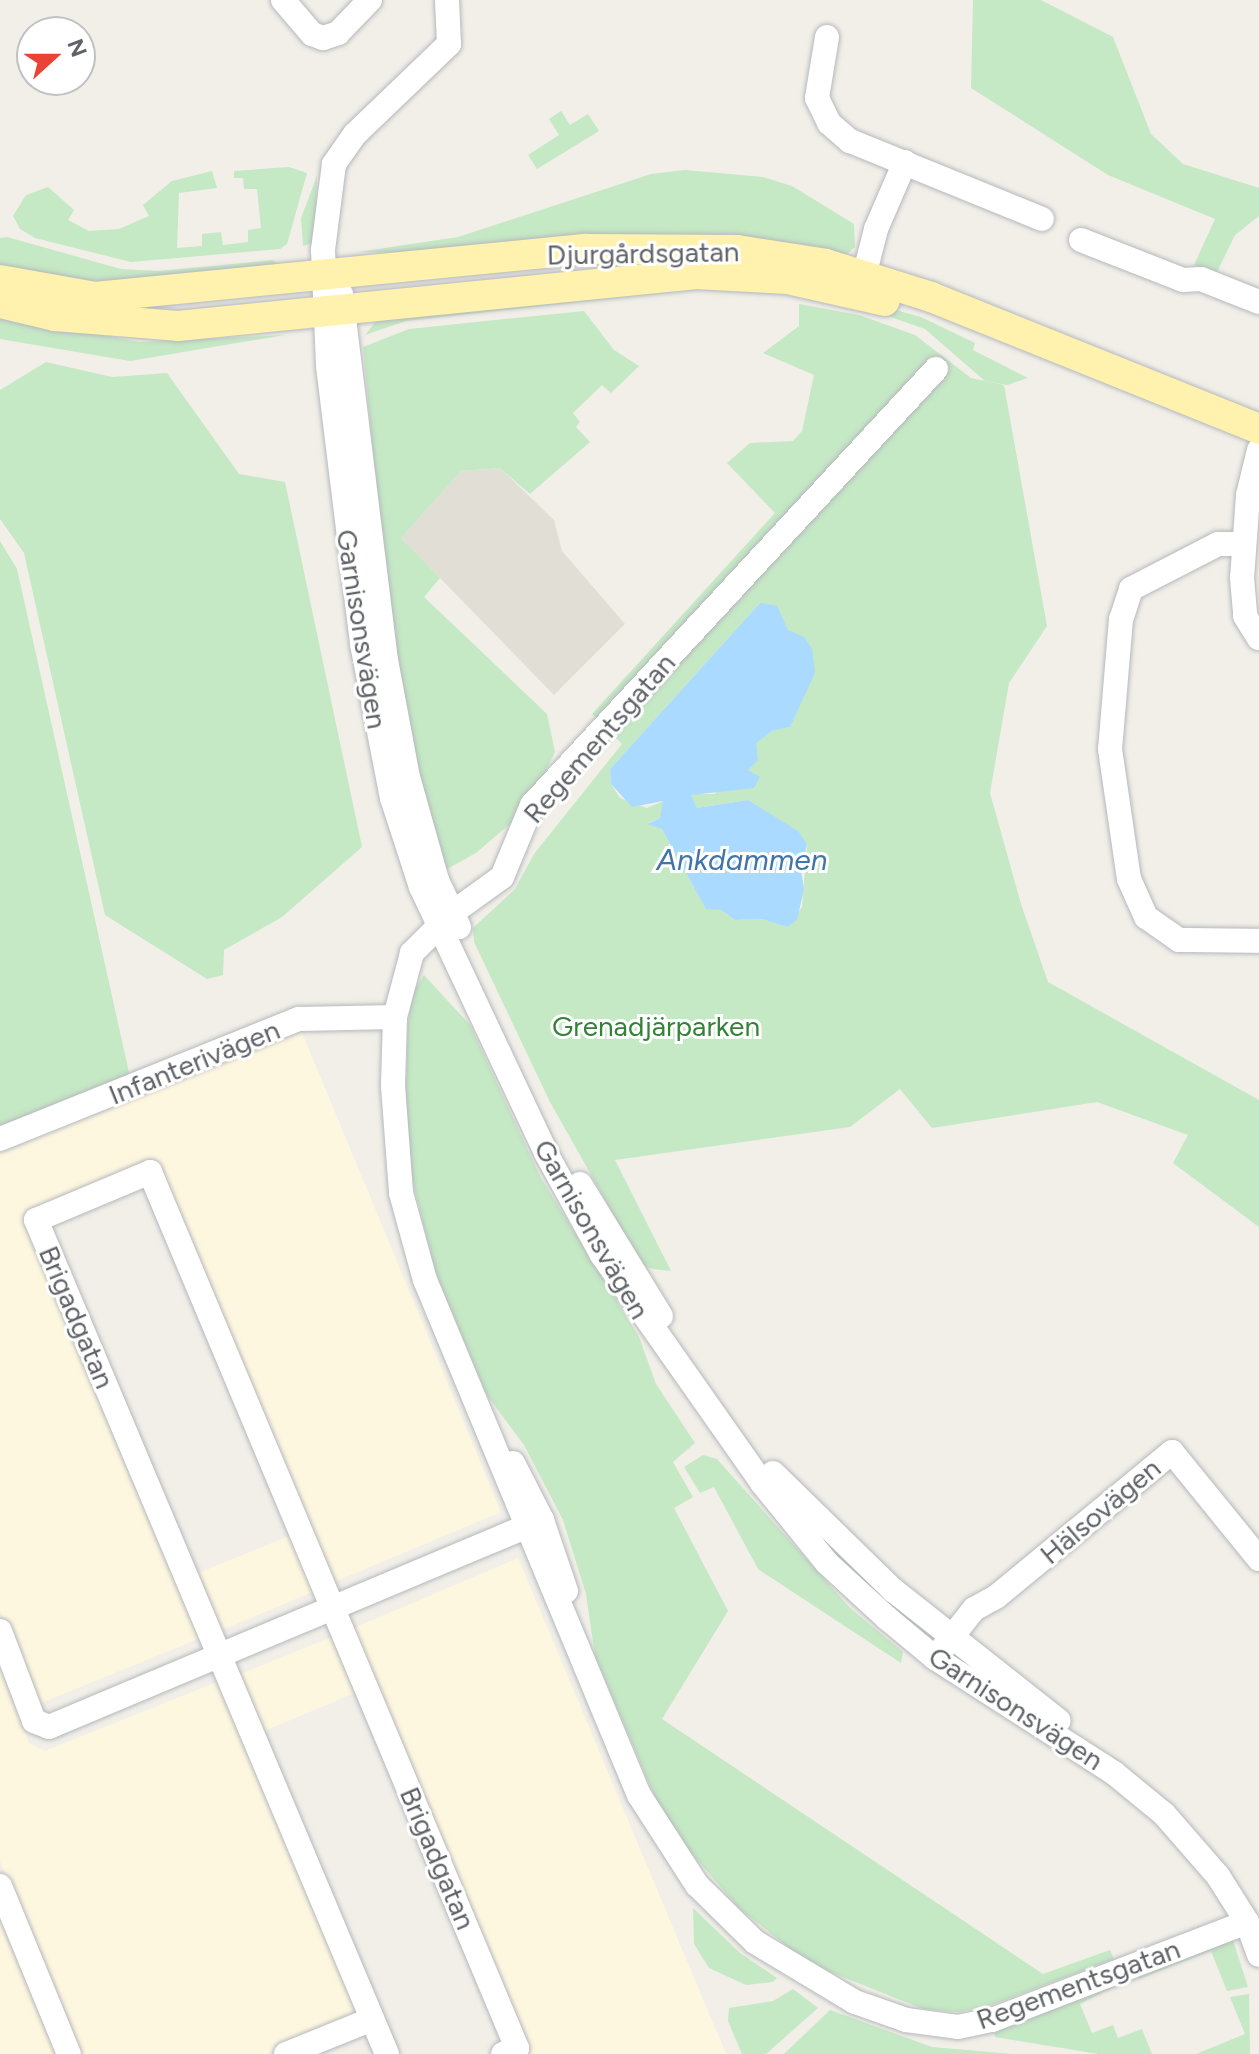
<!DOCTYPE html>
<meta charset="utf-8">
<style>
body{margin:0}
#map{position:relative;width:1259px;height:2054px;overflow:hidden;background:#f1efe8;font-family:Figtree,sans-serif}
div>[style]{position:absolute}
[style*='--x']{left:calc(var(--x)*1px);top:calc(var(--y)*1px);width:calc(var(--w)*1px);rotate:calc(var(--a)*1deg)}
.commercial>*{inset:0;background:#fef7e0}
.education>*{inset:0;background:#e1ded6}
.green>*{inset:0;background:#c5e8c5}
.water>*{inset:0;background:#aadaff}
.roads{filter:drop-shadow(0 0 2px #b5b8bc) drop-shadow(0 0 2px #b5b8bc)}
.minor>*{height:24px;margin:-12px;padding:0 12px;transform-origin:12px;border-radius:12px;background:#fff}
.major>*{height:30px;margin:-15px;padding:0 15px;transform-origin:15px;border-radius:15px;background:#fff2af}
span{translate:-50% -50%;white-space:nowrap;text-align:center;line-height:1.15;-webkit-text-stroke:6px #fff;paint-order:stroke}
.street-label{font-size:28px;color:#5f6368}
.park-label{font-size:28px;color:#348238}
.water-label{font-size:30px;color:#4174aa;font-style:italic}
.north{position:absolute;left:16px;top:16px;width:80px;height:80px;box-sizing:border-box;background:#fff;border:2px solid #bfc1c3;border-radius:50%;rotate:69deg;font-size:22px;font-weight:700;line-height:32px;text-align:center;color:#5f6368}
.north::after{content:'';display:block;margin:auto;width:28px;height:36px;background:#ea4335;clip-path:polygon(50% 0,100% 100%,50% 72%,0 100%)}
</style>
<div id="map">
<div class="commercial">
<div style="clip-path:polygon(300px 1028px,501px 1512px,332px 1583px,155px 1160px,28px 1213px,203px 1637px,36px 1705px,0 1610px,0 1153px)"></div>
<div style="clip-path:polygon(294px 1534px,317px 1590px,220px 1631px,196px 1574px)"></div>
<div style="clip-path:polygon(518px 1558px,726px 2054px,528px 2054px,354px 1628px)"></div>
<div style="clip-path:polygon(336px 1635px,359px 1691px,262px 1732px,238px 1675px)"></div>
<div style="clip-path:polygon(0 1668px,29px 1743px,45px 1751px,222px 1680px,357px 2012px,350px 2020px,267px 2054px,79px 2054px,0 1861px)"></div>
<div style="clip-path:polygon(0 1903px,61px 2054px,0 2054px)"></div>
</div>
<div class="education">
<div style="clip-path:polygon(500px 468px,554px 520px,562px 551px,625px 624px,554px 695px,401px 538px,461px 471px)"></div>
</div>
<div class="green">
<div style="clip-path:polygon(973px 0,1041px 0,1113px 37px,1151px 134px,1183px 164px,1259px 188px,1259px 216px,1235px 235px,1216px 274px,1194px 265px,1215px 219px,1108px 175px,971px 88px)"></div>
<div style="clip-path:polygon(561px 111px,570px 125px,588px 114px,599px 131px,537px 169px,528px 155px,559px 135px,549px 119px)"></div>
<div style="clip-path:polygon(289px 167px,307px 173px,287px 244px,280px 249px,131px 262px,35px 238px,20px 229px,13px 216px,26px 195px,48px 187px,74px 210px,68px 220px,89px 231px,119px 229px,149px 216px,143px 205px,172px 181px,212px 171px,217px 188px,179px 193px,177px 248px,202px 246px,202px 234px,221px 232px,223px 245px,248px 242px,248px 230px,261px 228px,257px 189px,244px 189px,243px 178px,234px 178px,234px 171px)"></div>
<div style="clip-path:polygon(685px 170px,763px 177px,792px 186px,854px 224px,855px 247px,840px 260px,358px 252px,458px 237px,651px 174px)"></div>
<div style="clip-path:polygon(317px 176px,314px 242px,303px 246px,301px 218px)"></div>
<div style="clip-path:polygon(7px 237px,121px 269px,159px 271px,273px 260px,279px 265px,90px 284px,0 268px,0 238px)"></div>
<div style="clip-path:polygon(714px 283px,877px 305px,921px 317px,975px 343px,973px 350px,1028px 378px,1007px 385px,985px 381px,925px 329px,862px 307px,760px 289px,702px 288px,406px 321px,365px 335px,377px 320px)"></div>
<div style="clip-path:polygon(evenodd,799px 304px,859px 315px,915px 335px,971px 378px,1004px 385px,1047px 626px,1009px 683px,990px 793px,1021px 904px,1048px 982px,1259px 1100px,1259px 1227px,1173px 1163px,1188px 1135px,1097px 1102px,932px 1128px,900px 1089px,850px 1127px,615px 1160px,671px 1271px,653px 1269px,642px 1265px,550px 1102px,474px 942px,473px 928px,515px 889px,534px 854px,622px 744px,592px 714px,775px 513px,727px 463px,750px 443px,793px 441px,802px 431px,814px 375px,763px 353px,799px 326px,799px 304px,760px 603px,788px 630px,790px 727px,772px 731px,755px 743px,748px 770px,714px 794px,690px 794px,697px 808px,748px 800px,807px 844px,802px 907px,787px 927px,762px 919px,735px 920px,721px 910px,706px 908px,662px 829px,648px 823px,660px 818px,664px 801px,647px 808px,620px 798px,611px 784px,610px 769px,760px 603px)"></div>
<div style="clip-path:polygon(584px 311px,614px 350px,639px 366px,611px 393px,602px 385px,573px 413px,580px 422px,576px 427px,590px 442px,530px 494px,500px 468px,461px 471px,401px 538px,440px 578px,424px 597px,547px 714px,555px 752px,526px 810px,476px 853px,447px 869px,435px 850px,390px 630px,363px 347px,409px 329px)"></div>
<div style="clip-path:polygon(0 316px,139px 342px,285px 335px,130px 361px,0 339px)"></div>
<div style="clip-path:polygon(46px 362px,112px 377px,167px 373px,239px 474px,285px 482px,362px 847px,282px 917px,224px 950px,223px 975px,207px 979px,105px 915px,24px 553px,0 519px,0 390px)"></div>
<div style="clip-path:polygon(0 541px,17px 569px,130px 1077px,0 1131px)"></div>
<div style="clip-path:polygon(424px 975px,470px 1025px,541px 1178px,639px 1337px,656px 1384px,695px 1443px,673px 1462px,693px 1497px,674px 1508px,728px 1611px,662px 1719px,1043px 1974px,1110px 1950px,1114px 1959px,994px 2004px,959px 2012px,923px 2009px,808px 1963px,739px 1908px,679px 1839px,655px 1797px,595px 1656px,586px 1594px,563px 1520px,524px 1445px,486px 1394px,435px 1271px,411px 1174px,405px 1122px,408px 1023px,413px 992px)"></div>
<div style="clip-path:polygon(703px 1455px,717px 1459px,850px 1608px,903px 1652px,901px 1663px,758px 1569px,714px 1487px,700px 1493px,684px 1467px)"></div>
<div style="clip-path:polygon(693px 1908px,740px 1953px,777px 1978px,773px 1982px,746px 1985px,709px 1968px,694px 1944px)"></div>
<div style="clip-path:polygon(1232px 1937px,1248px 1987px,1227px 1991px,1211px 1951px,1139px 1979px,1137px 1974px)"></div>
<div style="clip-path:polygon(1126px 1981px,1080px 2004px,1092px 2033px,1113px 2025px,1118px 2038px,1142px 2029px,1152px 2054px,1099px 2054px,995px 2037px,994px 2029px)"></div>
<div style="clip-path:polygon(793px 1989px,818px 2008px,766px 2054px,742px 2054px,728px 2021px,729px 2008px,773px 2001px)"></div>
<div style="clip-path:polygon(1249px 1994px,1250px 2054px,1196px 2054px,1245px 2034px,1230px 1997px)"></div>
<div style="clip-path:polygon(830px 2010px,932px 2047px,1013px 2054px,784px 2054px)"></div>
</div>
<div class="water">
<div style="clip-path:polygon(760px 603px,777px 606px,788px 630px,804px 637px,812px 649px,815px 673px,790px 727px,772px 731px,756px 743px,758px 760px,748px 770px,760px 777px,754px 788px,691px 795px,697px 808px,748px 800px,798px 831px,807px 844px,801px 871px,804px 889px,797px 920px,787px 927px,762px 919px,735px 920px,721px 910px,706px 909px,662px 829px,647px 824px,660px 818px,663px 801px,632px 807px,611px 784px,610px 769px)"></div>
</div>
<div class="roads">
<div class="minor">
<div style="--x:283;--y:0;--w:45;--a:49.5"></div>
<div style="--x:312;--y:34;--w:12;--a:20"></div>
<div style="--x:323;--y:38;--w:16;--a:-18"></div>
<div style="--x:338;--y:33;--w:46;--a:-45.9"></div>
<div style="--x:447;--y:0;--w:44;--a:87.4"></div>
<div style="--x:449;--y:44;--w:130;--a:136.2"></div>
<div style="--x:355;--y:134;--w:37;--a:125"></div>
<div style="--x:334;--y:164;--w:87;--a:97.3"></div>
<div style="--x:323;--y:250;--w:116;--a:87.5"></div>
<div style="--x:328;--y:366;--w:280;--a:83"></div>
<div style="--x:362;--y:644;--w:157;--a:79"></div>
<div style="--x:392;--y:798;--w:94;--a:72"></div>
<div style="--x:421;--y:887;--w:294;--a:64.8"></div>
<div style="--x:546;--y:1153;--w:116;--a:61.2"></div>
<div style="--x:602;--y:1255;--w:279;--a:54.9"></div>
<div style="--x:762;--y:1483;--w:103;--a:50.9"></div>
<div style="--x:827;--y:1563;--w:83;--a:42.6"></div>
<div style="--x:888;--y:1619;--w:61;--a:39.7"></div>
<div style="--x:935;--y:1658;--w:213;--a:32.7"></div>
<div style="--x:1114;--y:1773;--w:65;--a:39.4"></div>
<div style="--x:1164;--y:1814;--w:82;--a:48.9"></div>
<div style="--x:1218;--y:1876;--w:54;--a:57.8"></div>
<div style="--x:1247;--y:1922;--w:35;--a:70"></div>
<div style="--x:827;--y:37;--w:62;--a:99.3"></div>
<div style="--x:817;--y:98;--w:28;--a:64"></div>
<div style="--x:829;--y:123;--w:28;--a:41"></div>
<div style="--x:850;--y:141;--w:207;--a:22.1"></div>
<div style="--x:1081;--y:240;--w:110;--a:21.4"></div>
<div style="--x:1183;--y:280;--w:18;--a:-3"></div>
<div style="--x:1201;--y:279;--w:62;--a:21.6"></div>
<div style="--x:860;--y:292;--w:65;--a:-75.7"></div>
<div style="--x:876;--y:229;--w:73;--a:-66.6"></div>
<div style="--x:341;--y:294;--w:369;--a:83"></div>
<div style="--x:386;--y:660;--w:119;--a:79.4"></div>
<div style="--x:408;--y:777;--w:107;--a:74.3"></div>
<div style="--x:437;--y:880;--w:52;--a:64.9"></div>
<div style="--x:936;--y:369;--w:594;--a:132.82"></div>
<div style="--x:532;--y:805;--w:78;--a:112.6"></div>
<div style="--x:502;--y:877;--w:62;--a:144.2"></div>
<div style="--x:452;--y:913;--w:57;--a:135"></div>
<div style="--x:412;--y:953;--w:66;--a:104.9"></div>
<div style="--x:395;--y:1017;--w:69;--a:91.7"></div>
<div style="--x:393;--y:1086;--w:107;--a:85.7"></div>
<div style="--x:401;--y:1193;--w:90;--a:74.6"></div>
<div style="--x:425;--y:1280;--w:558;--a:67.44"></div>
<div style="--x:639;--y:1795;--w:107;--a:57.2"></div>
<div style="--x:697;--y:1885;--w:81;--a:44.5"></div>
<div style="--x:755;--y:1942;--w:117;--a:31"></div>
<div style="--x:855;--y:2002;--w:54;--a:19.4"></div>
<div style="--x:906;--y:2020;--w:52;--a:7.7"></div>
<div style="--x:958;--y:2027;--w:35;--a:-12"></div>
<div style="--x:992;--y:2020;--w:273;--a:-21"></div>
<div style="--x:1259;--y:450;--w:46;--a:103.7"></div>
<div style="--x:1248;--y:495;--w:83;--a:94.1"></div>
<div style="--x:1242;--y:578;--w:38;--a:85"></div>
<div style="--x:1245;--y:616;--w:26;--a:58"></div>
<div style="--x:1244;--y:544;--w:26;--a:180"></div>
<div style="--x:1218;--y:544;--w:98;--a:152.7"></div>
<div style="--x:1131;--y:589;--w:32;--a:108"></div>
<div style="--x:1121;--y:619;--w:130;--a:94.8"></div>
<div style="--x:1110;--y:749;--w:131;--a:81.7"></div>
<div style="--x:1129;--y:879;--w:42;--a:65.9"></div>
<div style="--x:1146;--y:917;--w:40;--a:34.9"></div>
<div style="--x:1179;--y:940;--w:80;--a:0.7"></div>
<div style="--x:0;--y:1139;--w:322;--a:-21.9"></div>
<div style="--x:299;--y:1019;--w:96;--a:-1.2"></div>
<div style="--x:580;--y:1184;--w:155;--a:58.5"></div>
<div style="--x:513;--y:1463;--w:64;--a:63"></div>
<div style="--x:542;--y:1520;--w:75;--a:71.3"></div>
<div style="--x:773;--y:1473;--w:168;--a:44.3"></div>
<div style="--x:893;--y:1590;--w:211;--a:38.3"></div>
<div style="--x:0;--y:1631;--w:96;--a:69.3"></div>
<div style="--x:34;--y:1721;--w:16;--a:22"></div>
<div style="--x:49;--y:1727;--w:535;--a:-22.78"></div>
<div style="--x:943;--y:1648;--w:50;--a:-51.5"></div>
<div style="--x:974;--y:1609;--w:25;--a:-29"></div>
<div style="--x:996;--y:1597;--w:228;--a:-39.5"></div>
<div style="--x:1172;--y:1452;--w:138;--a:50.9"></div>
<div style="--x:0;--y:1886;--w:182;--a:67.7"></div>
<div style="--x:286;--y:2054;--w:93;--a:-22.1"></div>
<div style="--x:387;--y:2054;--w:905;--a:-112.82"></div>
<div style="--x:36;--y:1220;--w:124;--a:-22.8"></div>
<div style="--x:150;--y:1172;--w:950;--a:67.27"></div>
<div style="--x:517;--y:2048;--w:15;--a:157"></div>
</div>
<div class="major">
<div style="--x:0;--y:280;--w:97;--a:10.1"></div>
<div style="--x:95;--y:297;--w:494;--a:-5.6"></div>
<div style="--x:587;--y:249;--w:150;--a:0.4"></div>
<div style="--x:737;--y:250;--w:90;--a:8.9"></div>
<div style="--x:826;--y:264;--w:110;--a:17.4"></div>
<div style="--x:931;--y:297;--w:354;--a:21.9"></div>
<div style="--x:0;--y:303;--w:57;--a:13.3"></div>
<div style="--x:55;--y:316;--w:123;--a:4.6"></div>
<div style="--x:178;--y:326;--w:521;--a:-5.73"></div>
<div style="--x:696;--y:274;--w:92;--a:3.1"></div>
<div style="--x:788;--y:279;--w:99;--a:12.8"></div>
</div>
</div>
<div class="street-label">
<span style="left:643px;top:253px;rotate:-1deg">Djurgårdsgatan</span>
<span style="left:362px;top:629px;rotate:81deg">Garnisonsvägen</span>
<span style="left:599px;top:738px;rotate:-49deg">Regementsgatan</span>
<span style="left:194px;top:1062px;rotate:-22deg">Infanterivägen</span>
<span style="left:592px;top:1229px;rotate:60deg">Garnisonsvägen</span>
<span style="left:77px;top:1317px;rotate:67deg">Brigadgatan</span>
<span style="left:1100px;top:1511px;rotate:-40deg">Hälsovägen</span>
<span style="left:1016px;top:1708px;rotate:33deg">Garnisonsvägen</span>
<span style="left:438px;top:1858px;rotate:67deg">Brigadgatan</span>
<span style="left:1078px;top:1984px;rotate:-20deg">Regementsgatan</span>
</div>
<div class="park-label">
<span style="left:656px;top:1026px">Grenadjärparken</span>
</div>
<div class="water-label">
<span style="left:742px;top:860px">Ankdammen</span>
</div>
<div class="north">N</div>
</div>
